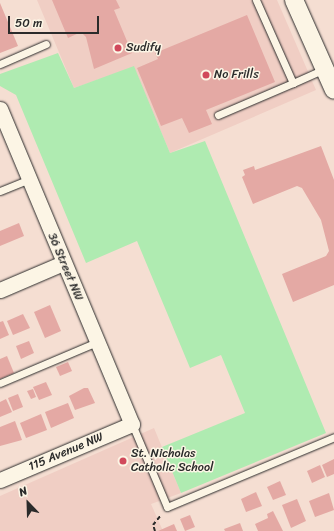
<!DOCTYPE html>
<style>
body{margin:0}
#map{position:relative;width:334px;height:531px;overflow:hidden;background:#f5ded2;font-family:Sriracha,sans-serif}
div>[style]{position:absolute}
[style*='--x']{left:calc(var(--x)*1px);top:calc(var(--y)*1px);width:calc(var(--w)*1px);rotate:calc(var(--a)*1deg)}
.built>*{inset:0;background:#f0cec4}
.green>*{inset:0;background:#afebb1}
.building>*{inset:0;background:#e4a9a4}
.path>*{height:2px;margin-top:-1px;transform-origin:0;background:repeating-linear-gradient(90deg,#2b2b2b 0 4px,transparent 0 7px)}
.roads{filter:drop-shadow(0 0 1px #2b2b2b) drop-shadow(0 0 1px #2b2b2b)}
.service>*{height:7px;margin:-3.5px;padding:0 3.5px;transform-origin:3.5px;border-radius:3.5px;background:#fcf5e5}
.minor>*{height:15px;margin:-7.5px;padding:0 7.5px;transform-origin:7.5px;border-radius:7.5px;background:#fcf5e5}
.tertiary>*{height:18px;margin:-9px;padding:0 9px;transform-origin:9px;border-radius:9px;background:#fcf5e5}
.dots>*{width:11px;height:11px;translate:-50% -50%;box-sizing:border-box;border:2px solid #fcf5e5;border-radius:50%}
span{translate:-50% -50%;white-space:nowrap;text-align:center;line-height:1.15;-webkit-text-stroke:3px #fcf5e5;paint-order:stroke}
.poi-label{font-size:12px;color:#2b2b2b}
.left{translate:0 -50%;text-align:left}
.street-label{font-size:12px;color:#2b2b2b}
.north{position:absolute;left:8px;top:483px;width:40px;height:40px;-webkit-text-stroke:3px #fcf5e5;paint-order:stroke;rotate:337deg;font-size:11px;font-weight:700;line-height:16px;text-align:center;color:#2b2b2b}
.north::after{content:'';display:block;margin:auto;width:14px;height:18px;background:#2b2b2b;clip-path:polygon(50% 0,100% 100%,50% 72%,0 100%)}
.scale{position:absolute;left:8px;top:16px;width:91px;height:18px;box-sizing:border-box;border:2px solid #2b2b2b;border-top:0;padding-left:5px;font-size:12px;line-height:14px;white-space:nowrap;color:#2b2b2b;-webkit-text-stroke:3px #fcf5e5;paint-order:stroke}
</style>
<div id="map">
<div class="built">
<div style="clip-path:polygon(37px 0,277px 0,316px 90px,170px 153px,134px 67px,74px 88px)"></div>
<div style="clip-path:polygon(154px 428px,181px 493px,151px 504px,163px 531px,0 531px,0 496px)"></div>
</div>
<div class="green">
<div style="clip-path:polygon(58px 53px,74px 88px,134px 66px,170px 153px,205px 141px,326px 433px,181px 493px,162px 447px,245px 413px,221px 355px,190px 368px,137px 241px,86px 263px,16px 95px,0 86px,0 74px)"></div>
</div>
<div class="building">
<div style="clip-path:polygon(52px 0,116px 0,120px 8px,114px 10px,132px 53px,94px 69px,86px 37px,81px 32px,68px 38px)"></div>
<div style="clip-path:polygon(0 3px,18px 46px,0 53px)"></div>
<div style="clip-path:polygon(247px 15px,275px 82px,206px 110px,212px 124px,189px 133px,182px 118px,161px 126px,137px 68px,158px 59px,155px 53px)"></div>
<div style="clip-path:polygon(321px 146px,334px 180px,334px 285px,293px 302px,282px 274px,326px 256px,329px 251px,321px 220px,302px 188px,297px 186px,253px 204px,242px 177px,245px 175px,243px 170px,254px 166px,255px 170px)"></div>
<div style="clip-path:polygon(19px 223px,24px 236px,0 246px,0 231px)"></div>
<div style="clip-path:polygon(50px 305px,61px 331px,45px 338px,34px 312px)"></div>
<div style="clip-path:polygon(23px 314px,30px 328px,13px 335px,7px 321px)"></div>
<div style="clip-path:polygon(3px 321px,9px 335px,0 339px,0 322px)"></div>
<div style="clip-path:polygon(29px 341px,34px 353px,21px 359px,16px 346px)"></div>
<div style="clip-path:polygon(7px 356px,14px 373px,0 379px,0 359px)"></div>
<div style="clip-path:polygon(68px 362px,72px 371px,60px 376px,56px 367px)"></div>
<div style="clip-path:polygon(46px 382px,52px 395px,39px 400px,33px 387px)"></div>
<div style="clip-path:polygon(84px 388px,88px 388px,95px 403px,75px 410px,69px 396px)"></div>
<div style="clip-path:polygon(33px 389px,36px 397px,31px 399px,27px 391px)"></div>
<div style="clip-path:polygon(18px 394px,23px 407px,13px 411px,8px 398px)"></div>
<div style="clip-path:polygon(6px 399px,12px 412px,0 417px,0 402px)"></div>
<div style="clip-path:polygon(68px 403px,74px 418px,51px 428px,45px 412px)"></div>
<div style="clip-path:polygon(41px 414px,47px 430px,26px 438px,20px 423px)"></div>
<div style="clip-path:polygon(15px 421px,22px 440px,0 446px,0 427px)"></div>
<div style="clip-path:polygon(334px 459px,334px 474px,327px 477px,322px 465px)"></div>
<div style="clip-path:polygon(320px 465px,325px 477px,312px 483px,307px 471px)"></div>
<div style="clip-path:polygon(280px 481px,286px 495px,273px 500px,267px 487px)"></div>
<div style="clip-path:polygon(256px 492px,262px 506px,246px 512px,241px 499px)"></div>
<div style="clip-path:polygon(329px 493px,334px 510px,315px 517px,309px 501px)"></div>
<div style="clip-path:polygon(297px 499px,306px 521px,291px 528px,282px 505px)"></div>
<div style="clip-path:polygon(273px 511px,283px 531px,258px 531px,255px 524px,268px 518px,267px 514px)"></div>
<div style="clip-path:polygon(190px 515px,195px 527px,185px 531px,180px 519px)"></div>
<div style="clip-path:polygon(240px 523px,243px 531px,225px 531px,224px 529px)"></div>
<div style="clip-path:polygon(174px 524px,177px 531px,158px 531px)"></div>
</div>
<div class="path">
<div style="--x:155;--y:531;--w:6;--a:-108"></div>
<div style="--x:153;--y:525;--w:13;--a:-51"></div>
</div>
<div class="roads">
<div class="service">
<div style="--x:256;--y:0;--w:91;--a:66"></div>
<div style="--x:293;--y:83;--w:35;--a:-24"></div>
<div style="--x:0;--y:64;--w:50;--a:-23.5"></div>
<div style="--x:218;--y:115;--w:82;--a:-23.1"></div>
<div style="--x:0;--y:191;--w:32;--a:-22"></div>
<div style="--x:0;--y:383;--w:105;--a:-22.9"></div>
<div style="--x:132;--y:424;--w:90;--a:67.1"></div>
<div style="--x:167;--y:507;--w:181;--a:-22.7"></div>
</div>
<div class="minor">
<div style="--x:0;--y:109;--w:342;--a:67.3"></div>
<div style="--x:132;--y:424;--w:143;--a:157"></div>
<div style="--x:0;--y:290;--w:69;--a:-23.2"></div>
</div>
<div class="tertiary">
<div style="--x:294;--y:0;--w:98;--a:66"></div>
</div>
</div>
<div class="dots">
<div style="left:118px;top:48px;background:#d1495b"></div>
<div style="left:206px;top:75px;background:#d1495b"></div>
<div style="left:123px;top:461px;background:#d1495b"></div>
</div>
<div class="poi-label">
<span class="left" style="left:126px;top:48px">Sudify</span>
<span class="left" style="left:214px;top:75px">No Frills</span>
<span class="left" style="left:131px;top:461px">St. Nicholas<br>Catholic School</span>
</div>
<div class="street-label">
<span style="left:65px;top:267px;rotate:67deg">36 Street NW</span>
<span style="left:66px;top:452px;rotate:-23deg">115 Avenue NW</span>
</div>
<div class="north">N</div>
<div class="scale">50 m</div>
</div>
